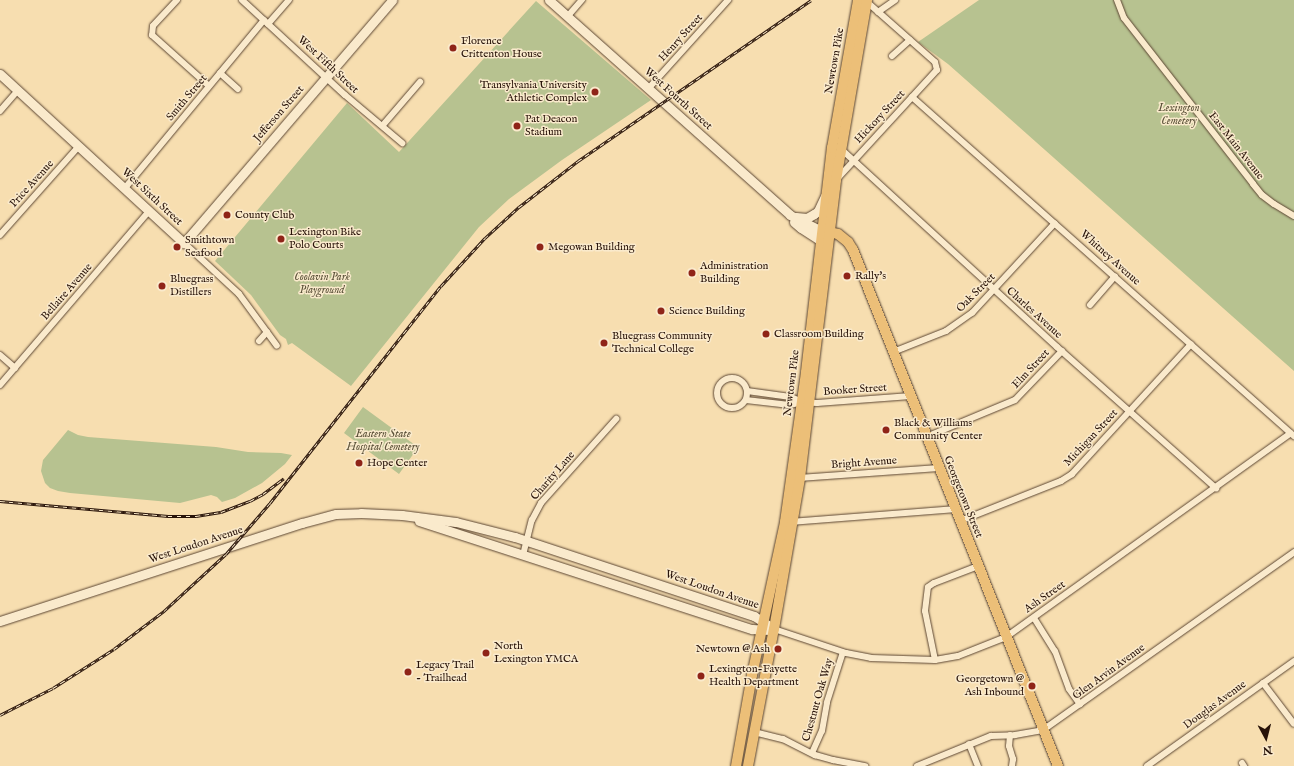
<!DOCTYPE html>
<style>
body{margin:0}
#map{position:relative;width:1294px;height:766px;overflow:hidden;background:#f7deb0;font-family:"IM FELL English",serif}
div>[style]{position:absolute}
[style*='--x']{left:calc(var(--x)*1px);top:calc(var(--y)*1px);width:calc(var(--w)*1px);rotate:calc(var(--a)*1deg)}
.green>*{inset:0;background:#b7c290}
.roads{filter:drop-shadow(0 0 1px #5c4633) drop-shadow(0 0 1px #5c4633)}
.street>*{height:6px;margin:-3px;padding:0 3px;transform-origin:3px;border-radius:3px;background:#faeacc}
.street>.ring{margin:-3px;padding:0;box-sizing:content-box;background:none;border:6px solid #faeacc;border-radius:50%}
.secondary>*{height:9px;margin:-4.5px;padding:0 4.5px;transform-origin:4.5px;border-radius:4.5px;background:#faeacc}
.primary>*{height:10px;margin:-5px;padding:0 5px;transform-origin:5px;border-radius:5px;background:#ecbf78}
.rail>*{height:3px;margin-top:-1.5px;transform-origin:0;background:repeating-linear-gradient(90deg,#faeacc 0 4.5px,#281309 0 9px);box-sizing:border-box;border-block:1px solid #281309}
.dots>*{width:11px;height:11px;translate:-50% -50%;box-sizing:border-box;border:2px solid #faeacc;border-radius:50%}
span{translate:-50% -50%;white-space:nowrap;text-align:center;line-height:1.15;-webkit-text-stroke:3px #faeacc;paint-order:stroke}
.street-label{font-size:11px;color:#281309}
.poi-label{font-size:11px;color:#281309}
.left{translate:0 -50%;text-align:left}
.right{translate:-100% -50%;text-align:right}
.park-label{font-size:11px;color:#5a5038;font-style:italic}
.north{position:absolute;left:1246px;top:718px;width:40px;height:40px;-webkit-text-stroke:3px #faeacc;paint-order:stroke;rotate:173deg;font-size:11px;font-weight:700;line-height:16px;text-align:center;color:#281309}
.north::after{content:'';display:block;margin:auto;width:14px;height:18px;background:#281309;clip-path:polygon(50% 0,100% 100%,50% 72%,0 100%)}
</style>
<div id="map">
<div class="green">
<div style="clip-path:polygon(979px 0,1294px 0,1294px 371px,948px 64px,918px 42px)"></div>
<div style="clip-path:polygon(536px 1px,651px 100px,562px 160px,509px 199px,479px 227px,351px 386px,292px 343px,288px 345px,286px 339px,280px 335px,251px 295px,215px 261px,347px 103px,399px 152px)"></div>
<div style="clip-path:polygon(363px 407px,415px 445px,419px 446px,399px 474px,344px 433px)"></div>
<div style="clip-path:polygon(68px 430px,78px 435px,88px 437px,216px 447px,248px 452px,281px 453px,292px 455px,285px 464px,262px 483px,235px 498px,222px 502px,217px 497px,211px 495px,180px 503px,70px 493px,58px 491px,50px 488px,45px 483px,41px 471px,43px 460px)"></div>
</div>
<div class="roads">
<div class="street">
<div style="--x:177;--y:0;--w:35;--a:133"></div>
<div style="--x:153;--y:26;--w:9;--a:96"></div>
<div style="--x:152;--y:35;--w:76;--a:41.8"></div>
<div style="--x:242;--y:0;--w:140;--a:42.7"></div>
<div style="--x:345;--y:95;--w:75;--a:40.1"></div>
<div style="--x:1117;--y:0;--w:19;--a:69"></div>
<div style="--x:1124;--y:18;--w:210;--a:52.1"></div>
<div style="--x:1253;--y:184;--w:14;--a:51"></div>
<div style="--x:1262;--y:195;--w:15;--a:37"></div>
<div style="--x:1274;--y:204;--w:23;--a:31"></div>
<div style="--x:878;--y:12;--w:21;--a:-35"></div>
<div style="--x:567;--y:17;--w:23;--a:-49"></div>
<div style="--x:268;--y:24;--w:32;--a:-49"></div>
<div style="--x:892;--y:56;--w:24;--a:-42"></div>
<div style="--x:220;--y:73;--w:24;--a:42"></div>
<div style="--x:648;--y:89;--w:120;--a:-48"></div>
<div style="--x:912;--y:97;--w:511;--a:41.59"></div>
<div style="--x:0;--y:111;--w:28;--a:-49"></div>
<div style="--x:383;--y:125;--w:57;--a:-49.3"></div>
<div style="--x:841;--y:149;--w:293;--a:42.5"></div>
<div style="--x:1057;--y:347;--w:213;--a:41.6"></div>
<div style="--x:837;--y:179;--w:148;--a:-47.5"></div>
<div style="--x:937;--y:70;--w:8;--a:-104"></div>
<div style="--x:935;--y:62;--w:91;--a:-138.6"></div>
<div style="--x:125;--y:188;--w:218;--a:-50.4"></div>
<div style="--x:0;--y:235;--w:119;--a:-48.4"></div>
<div style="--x:184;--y:243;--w:75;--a:42.8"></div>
<div style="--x:239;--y:294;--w:64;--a:53.8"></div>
<div style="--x:1090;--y:305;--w:38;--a:-49"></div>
<div style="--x:259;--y:341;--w:12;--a:-48"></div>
<div style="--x:893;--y:352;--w:57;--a:-21.6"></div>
<div style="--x:946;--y:331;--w:32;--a:-35"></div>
<div style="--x:972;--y:313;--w:122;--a:-47.3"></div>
<div style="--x:0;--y:355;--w:20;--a:41"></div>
<div class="ring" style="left:717px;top:378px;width:24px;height:24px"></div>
<div style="--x:0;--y:385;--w:229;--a:-49.4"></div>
<div style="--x:747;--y:391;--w:44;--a:7.8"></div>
<div style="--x:791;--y:397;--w:12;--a:24"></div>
<div style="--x:746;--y:400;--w:44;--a:6.5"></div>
<div style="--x:790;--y:405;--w:12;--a:-14"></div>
<div style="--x:802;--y:402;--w:15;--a:4"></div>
<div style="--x:817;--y:403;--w:94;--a:-4.3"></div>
<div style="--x:926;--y:437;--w:96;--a:-22.6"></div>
<div style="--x:1015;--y:400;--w:68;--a:-46.2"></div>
<div style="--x:799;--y:478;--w:140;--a:-4.1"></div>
<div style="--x:960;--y:521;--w:109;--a:-21.6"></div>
<div style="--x:1061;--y:481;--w:13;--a:-32"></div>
<div style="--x:1072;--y:474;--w:176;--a:-47.5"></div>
<div style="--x:790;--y:522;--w:167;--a:-4.5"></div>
<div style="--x:523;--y:555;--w:36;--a:-76"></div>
<div style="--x:532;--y:520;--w:19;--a:-62"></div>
<div style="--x:541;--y:503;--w:113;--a:-48.2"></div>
<div style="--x:1034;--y:618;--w:39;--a:58"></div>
<div style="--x:1055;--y:651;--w:40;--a:69.8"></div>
<div style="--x:1069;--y:689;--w:19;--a:54"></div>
<div style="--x:774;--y:629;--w:76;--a:18.4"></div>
<div style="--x:846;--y:653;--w:25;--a:11"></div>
<div style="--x:871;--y:658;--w:64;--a:1.8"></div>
<div style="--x:935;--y:660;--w:23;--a:-10"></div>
<div style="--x:958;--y:656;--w:52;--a:-21.6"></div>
<div style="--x:1006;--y:637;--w:350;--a:-35.6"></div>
<div style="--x:935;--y:660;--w:50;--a:-101.5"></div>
<div style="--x:925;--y:611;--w:24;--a:-83"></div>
<div style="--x:928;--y:587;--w:7;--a:-34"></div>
<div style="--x:934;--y:583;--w:47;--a:-21.1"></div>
<div style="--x:1263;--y:683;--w:51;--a:52.9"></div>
<div style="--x:754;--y:732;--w:30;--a:14"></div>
<div style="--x:783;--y:739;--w:36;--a:27"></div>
<div style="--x:815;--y:755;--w:19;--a:16"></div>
<div style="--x:833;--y:760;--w:33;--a:11"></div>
<div style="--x:1010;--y:735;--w:11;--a:95"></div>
<div style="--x:1009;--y:746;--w:14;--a:73"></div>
<div style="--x:1013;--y:759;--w:7;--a:98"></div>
<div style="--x:969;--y:744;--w:24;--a:68"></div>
<div style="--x:812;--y:753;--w:24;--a:-66"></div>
<div style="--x:822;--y:731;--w:29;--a:-80"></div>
<div style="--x:827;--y:702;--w:52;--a:-72.3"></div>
<div style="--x:1242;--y:763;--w:4;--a:56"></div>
<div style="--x:917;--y:766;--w:80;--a:-22.1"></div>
<div style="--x:991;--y:736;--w:24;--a:-2"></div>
<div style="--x:1015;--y:735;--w:28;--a:-10"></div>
<div style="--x:1043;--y:730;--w:308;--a:-35.3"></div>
<div style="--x:1147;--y:766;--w:181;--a:-35.5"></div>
</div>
<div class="secondary">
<div style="--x:549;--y:0;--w:323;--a:41.7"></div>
<div style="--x:790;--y:215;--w:36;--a:27"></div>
<div style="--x:0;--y:74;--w:250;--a:42.6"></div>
<div style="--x:184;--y:243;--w:320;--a:-49.4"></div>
<div style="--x:796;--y:217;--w:11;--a:5"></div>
<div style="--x:807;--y:218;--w:8;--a:-30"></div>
<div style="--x:814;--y:214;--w:5;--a:-37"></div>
<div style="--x:818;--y:211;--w:17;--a:-65"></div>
<div style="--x:794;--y:222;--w:9;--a:41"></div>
<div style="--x:801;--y:228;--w:24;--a:33"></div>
<div style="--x:419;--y:521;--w:350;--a:18"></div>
<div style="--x:752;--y:629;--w:17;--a:3"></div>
<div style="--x:0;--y:621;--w:318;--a:-18"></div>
<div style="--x:302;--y:523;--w:35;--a:-15"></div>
<div style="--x:336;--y:514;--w:25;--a:-2"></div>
<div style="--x:361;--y:513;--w:41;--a:2.8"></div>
<div style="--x:402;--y:515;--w:54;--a:7.4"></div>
<div style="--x:456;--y:522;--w:61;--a:14.3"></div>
<div style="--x:515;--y:537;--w:252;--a:18.3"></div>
<div style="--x:754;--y:616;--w:24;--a:33"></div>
</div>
<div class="primary">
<div style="--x:824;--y:231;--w:14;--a:12"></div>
<div style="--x:838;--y:234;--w:13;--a:39"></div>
<div style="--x:848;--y:242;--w:9;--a:58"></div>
<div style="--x:853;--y:250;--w:555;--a:68.33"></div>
<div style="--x:736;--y:766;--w:92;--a:-80"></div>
<div style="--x:752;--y:675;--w:157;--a:-77.8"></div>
<div style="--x:785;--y:522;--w:151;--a:-82"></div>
<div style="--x:806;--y:372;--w:226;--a:-83.4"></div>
<div style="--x:832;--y:148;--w:150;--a:-80"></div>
<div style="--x:748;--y:766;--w:139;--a:-79.3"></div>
<div style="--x:774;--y:629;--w:153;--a:-80.2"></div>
<div style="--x:800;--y:478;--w:300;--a:-83.1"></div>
<div style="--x:836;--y:180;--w:183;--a:-80.2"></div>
</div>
</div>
<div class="rail">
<div style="--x:0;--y:501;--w:169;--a:5.1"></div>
<div style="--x:168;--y:516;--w:28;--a:0"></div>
<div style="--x:196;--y:516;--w:25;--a:-9"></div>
<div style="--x:221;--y:512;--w:31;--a:-21"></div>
<div style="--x:250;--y:501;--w:15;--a:-28"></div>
<div style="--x:263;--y:494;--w:26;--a:-37"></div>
<div style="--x:0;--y:715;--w:59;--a:-27"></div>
<div style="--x:53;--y:688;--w:72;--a:-32.6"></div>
<div style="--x:114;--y:649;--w:63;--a:-37.2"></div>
<div style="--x:164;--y:611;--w:84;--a:-42.6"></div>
<div style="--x:226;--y:554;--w:67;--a:-49.2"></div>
<div style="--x:270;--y:503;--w:276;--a:-51.8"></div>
<div style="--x:441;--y:286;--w:65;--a:-47.5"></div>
<div style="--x:485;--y:238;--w:46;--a:-42.4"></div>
<div style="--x:519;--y:207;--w:75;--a:-37.9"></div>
<div style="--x:578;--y:161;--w:283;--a:-34.6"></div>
</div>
<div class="dots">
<div style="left:453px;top:48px;background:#8f2418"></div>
<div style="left:595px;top:92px;background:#8f2418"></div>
<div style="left:517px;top:126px;background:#8f2418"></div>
<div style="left:227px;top:215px;background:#8f2418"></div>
<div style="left:281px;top:239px;background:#8f2418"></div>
<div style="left:177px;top:247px;background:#8f2418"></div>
<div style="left:540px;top:247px;background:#8f2418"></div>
<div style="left:692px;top:273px;background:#8f2418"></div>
<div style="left:847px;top:276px;background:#8f2418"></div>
<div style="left:162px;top:286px;background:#8f2418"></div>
<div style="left:661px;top:311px;background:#8f2418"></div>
<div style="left:766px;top:334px;background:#8f2418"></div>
<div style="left:604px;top:343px;background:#8f2418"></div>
<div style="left:886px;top:430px;background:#8f2418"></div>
<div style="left:359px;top:463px;background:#8f2418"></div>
<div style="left:778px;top:649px;background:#8f2418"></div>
<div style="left:486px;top:653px;background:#8f2418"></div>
<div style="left:408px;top:672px;background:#8f2418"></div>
<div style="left:701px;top:676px;background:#8f2418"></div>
<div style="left:1032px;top:686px;background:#8f2418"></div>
</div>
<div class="street-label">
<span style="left:681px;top:38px;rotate:-48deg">Henry Street</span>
<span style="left:835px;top:61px;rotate:-80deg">Newtown Pike</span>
<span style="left:328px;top:65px;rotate:43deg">West Fifth Street</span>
<span style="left:187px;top:98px;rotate:-50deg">Smith Street</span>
<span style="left:678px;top:99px;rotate:42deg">West Fourth Street</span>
<span style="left:279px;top:114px;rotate:-49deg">Jefferson Street</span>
<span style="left:880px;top:117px;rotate:-47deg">Hickory Street</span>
<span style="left:1236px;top:146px;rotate:52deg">East Main Avenue</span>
<span style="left:32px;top:184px;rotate:-48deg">Price Avenue</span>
<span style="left:152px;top:197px;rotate:43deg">West Sixth Street</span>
<span style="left:1110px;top:258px;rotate:42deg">Whitney Avenue</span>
<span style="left:67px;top:292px;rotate:-49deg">Bellaire Avenue</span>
<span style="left:976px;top:293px;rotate:-45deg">Oak Street</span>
<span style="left:1034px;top:313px;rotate:42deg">Charles Avenue</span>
<span style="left:1031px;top:369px;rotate:-47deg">Elm Street</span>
<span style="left:792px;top:383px;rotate:-83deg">Newtown Pike</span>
<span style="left:855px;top:390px;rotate:-4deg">Booker Street</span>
<span style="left:1091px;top:438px;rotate:-47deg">Michigan Street</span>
<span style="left:864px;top:463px;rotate:-4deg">Bright Avenue</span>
<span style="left:553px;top:476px;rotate:-49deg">Charity Lane</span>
<span style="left:963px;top:497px;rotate:68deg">Georgetown Street</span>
<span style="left:196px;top:545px;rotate:-18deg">West Loudon Avenue</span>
<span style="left:712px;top:590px;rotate:19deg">West Loudon Avenue</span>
<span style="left:1045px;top:597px;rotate:-35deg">Ash Street</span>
<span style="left:1109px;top:672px;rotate:-36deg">Glen Arvin Avenue</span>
<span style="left:818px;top:700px;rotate:-74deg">Chestnut Oak Way</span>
<span style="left:1215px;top:705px;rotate:-36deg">Douglas Avenue</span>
</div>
<div class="poi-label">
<span class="left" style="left:461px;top:48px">Florence<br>Crittenton House</span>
<span class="right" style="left:587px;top:92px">Transylvania University<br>Athletic Complex</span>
<span class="left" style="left:525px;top:126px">Pat Deacon<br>Stadium</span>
<span class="left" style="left:235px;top:215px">County Club</span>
<span class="left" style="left:289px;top:239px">Lexington Bike<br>Polo Courts</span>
<span class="left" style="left:185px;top:247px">Smithtown<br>Seafood</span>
<span class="left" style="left:548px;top:247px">Megowan Building</span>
<span class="left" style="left:700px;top:273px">Administration<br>Building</span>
<span class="left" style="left:855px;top:276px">Rally's</span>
<span class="left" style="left:170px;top:286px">Bluegrass<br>Distillers</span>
<span class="left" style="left:669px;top:311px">Science Building</span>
<span class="left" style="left:774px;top:334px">Classroom Building</span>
<span class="left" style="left:612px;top:343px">Bluegrass Community<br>Technical College</span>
<span class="left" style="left:894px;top:430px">Black &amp; Williams<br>Community Center</span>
<span class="left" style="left:367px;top:463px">Hope Center</span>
<span class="left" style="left:494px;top:653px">North<br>Lexington YMCA</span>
<span class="right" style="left:770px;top:649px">Newtown @ Ash</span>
<span class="left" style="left:416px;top:672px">Legacy Trail<br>- Trailhead</span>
<span class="left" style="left:709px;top:676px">Lexington-Fayette<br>Health Department</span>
<span class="right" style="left:1024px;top:686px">Georgetown @<br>Ash Inbound</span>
</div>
<div class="park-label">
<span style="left:1179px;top:115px">Lexington<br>Cemetery</span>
<span style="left:322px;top:284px">Coolavin Park<br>Playground</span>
<span style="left:383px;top:441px">Eastern State<br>Hospital Cemetery</span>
</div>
<div class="north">N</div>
</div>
